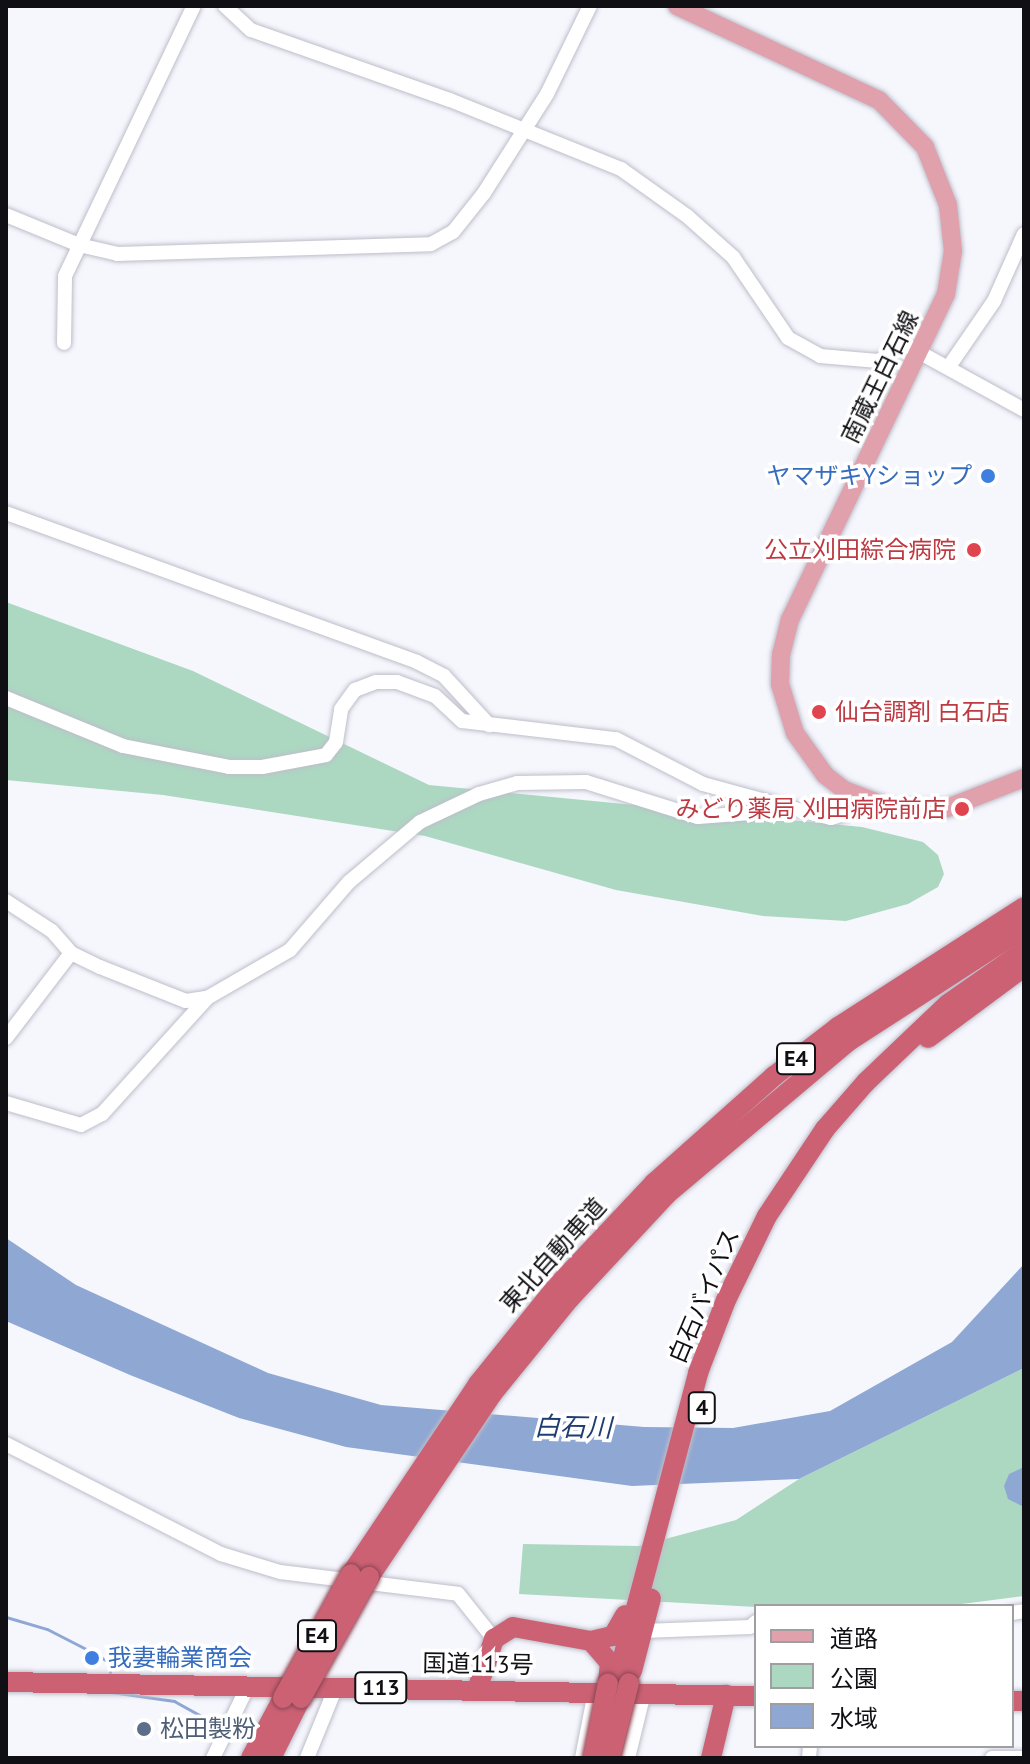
<!DOCTYPE html>
<meta charset="utf-8">
<style>
body{margin:0}
#map{position:relative;width:1030px;height:1764px;overflow:hidden;background:#f6f6fd;font-family:"PT Sans","Noto Sans JP",sans-serif}
div>[style]{position:absolute}
[style*='--x']{left:calc(var(--x)*1px);top:calc(var(--y)*1px);width:calc(var(--w)*1px);rotate:calc(var(--a)*1deg)}
.green>*{inset:0;background:#acd8c2}
.water>*{inset:0;background:#8fa7d3}
.stream>*{height:3px;margin:-1.5px;padding:0 1.5px;transform-origin:1.5px;border-radius:1.5px;background:#8fa7d3}
.roads{filter:drop-shadow(0 0 2px #bdbec9) drop-shadow(0 0 2px #bdbec9)}
.minor>*{height:14px;margin:-7px;padding:0 7px;transform-origin:7px;border-radius:7px;background:#fff}
.major>*{height:18px;margin:-9px;padding:0 9px;transform-origin:9px;border-radius:9px;background:#e0a0ac}
.highway>*{height:20px;margin:-10px;padding:0 10px;transform-origin:10px;border-radius:10px;background:#cc6174}
.bridges{filter:drop-shadow(0 0 2px #8a4552) drop-shadow(0 0 2px #8a4552)}
.highway-bridge>*{height:20px;margin:-10px;padding:0 10px;transform-origin:10px;border-radius:10px;background:#cc6174}
.dots>*{width:22px;height:22px;translate:-50% -50%;box-sizing:border-box;border:4px solid #fff;border-radius:50%}
span{translate:-50% -50%;white-space:nowrap;text-align:center;line-height:1.15;-webkit-text-stroke:7px #fff;paint-order:stroke}
.shield-label span{padding:2px 6px;background:#fff;border:2px solid;border-radius:6px;-webkit-text-stroke-width:0}
.shield-label{font-size:22px;color:#101014;font-weight:700}
.street-label{font-size:24px;color:#101014}
.shop-label{font-size:24px;color:#366cbe}
.right{translate:-100% -50%;text-align:right}
.left{translate:0 -50%;text-align:left}
.health-label{font-size:24px;color:#be3a42}
.service-label{font-size:24px;color:#4e5e75}
.water-label{font-size:26px;color:#203d73;font-style:italic}
.frame{position:absolute;inset:0;border:8px solid #101014;pointer-events:none}
.legend{position:absolute;left:754px;top:1604px;width:260px;height:144px;box-sizing:border-box;background:#fff;border:2px solid #9f9fa1;margin:0;padding:10px 14px;list-style:none;font-size:24px;color:#101014}
.legend li{display:flex;align-items:center;gap:16px;height:40px}
.legend b{width:40px;border:2px solid #9f9fa1}
</style>
<div id="map">
<div class="green">
<div style="clip-path:polygon(6px 602px,193px 671px,429px 785px,862px 827px,923px 842px,938px 855px,944px 874px,938px 887px,908px 904px,846px 921px,763px 916px,616px 890px,425px 836px,163px 795px,6px 780px)"></div>
<div style="clip-path:polygon(1024px 1368px,1024px 1596px,946px 1606px,756px 1607px,519px 1594px,523px 1544px,639px 1546px,736px 1520px,799px 1479px)"></div>
</div>
<div class="water">
<div style="clip-path:polygon(6px 1238px,76px 1285px,268px 1373px,381px 1405px,644px 1427px,733px 1428px,830px 1411px,952px 1342px,1024px 1264px,1024px 1368px,799px 1479px,632px 1486px,346px 1447px,239px 1418px,130px 1375px,6px 1321px)"></div>
<div style="clip-path:polygon(1024px 1467px,1024px 1507px,1008px 1499px,1004px 1486px,1009px 1474px)"></div>
</div>
<div class="stream">
<div style="--x:6;--y:1617;--w:43;--a:16.3"></div>
<div style="--x:47;--y:1629;--w:51;--a:27.1"></div>
<div style="--x:92;--y:1652;--w:21;--a:31"></div>
<div style="--x:110;--y:1663;--w:10;--a:90"></div>
<div style="--x:111;--y:1692;--w:64;--a:8.1"></div>
<div style="--x:174;--y:1701;--w:54;--a:29"></div>
</div>
<div class="roads">
<div class="minor">
<div style="--x:225;--y:6;--w:35;--a:43"></div>
<div style="--x:251;--y:30;--w:211;--a:19.4"></div>
<div style="--x:450;--y:100;--w:184;--a:22"></div>
<div style="--x:621;--y:169;--w:81;--a:35.5"></div>
<div style="--x:687;--y:216;--w:62;--a:41.7"></div>
<div style="--x:733;--y:257;--w:98;--a:55.8"></div>
<div style="--x:788;--y:338;--w:37;--a:29"></div>
<div style="--x:820;--y:356;--w:58;--a:4.9"></div>
<div style="--x:878;--y:361;--w:32;--a:-30"></div>
<div style="--x:906;--y:345;--w:135;--a:28.8"></div>
<div style="--x:6;--y:215;--w:79;--a:22.3"></div>
<div style="--x:79;--y:245;--w:39;--a:13"></div>
<div style="--x:117;--y:254;--w:314;--a:-1.8"></div>
<div style="--x:431;--y:244;--w:25;--a:-29"></div>
<div style="--x:453;--y:232;--w:50;--a:-51.5"></div>
<div style="--x:484;--y:193;--w:117;--a:-57.5"></div>
<div style="--x:547;--y:94;--w:98;--a:-64"></div>
<div style="--x:64;--y:343;--w:67;--a:-89.1"></div>
<div style="--x:65;--y:276;--w:299;--a:-64.5"></div>
<div style="--x:950;--y:365;--w:78;--a:-55.5"></div>
<div style="--x:994;--y:301;--w:73;--a:-65.9"></div>
<div style="--x:6;--y:513;--w:437;--a:19.9"></div>
<div style="--x:417;--y:662;--w:30;--a:27"></div>
<div style="--x:444;--y:676;--w:67;--a:47.4"></div>
<div style="--x:6;--y:698;--w:126;--a:22.3"></div>
<div style="--x:123;--y:746;--w:108;--a:11.2"></div>
<div style="--x:229;--y:767;--w:33;--a:0"></div>
<div style="--x:262;--y:767;--w:65;--a:-10.6"></div>
<div style="--x:326;--y:755;--w:16;--a:-52"></div>
<div style="--x:336;--y:742;--w:33;--a:-81"></div>
<div style="--x:341;--y:709;--w:24;--a:-54"></div>
<div style="--x:355;--y:690;--w:22;--a:-21"></div>
<div style="--x:376;--y:682;--w:21;--a:0"></div>
<div style="--x:397;--y:682;--w:40;--a:20.2"></div>
<div style="--x:435;--y:696;--w:37;--a:43"></div>
<div style="--x:462;--y:721;--w:155;--a:6.7"></div>
<div style="--x:616;--y:739;--w:98;--a:27.3"></div>
<div style="--x:703;--y:784;--w:95;--a:15.2"></div>
<div style="--x:795;--y:809;--w:37;--a:14"></div>
<div style="--x:831;--y:818;--w:17;--a:-17"></div>
<div style="--x:847;--y:813;--w:19;--a:-51"></div>
<div style="--x:6;--y:901;--w:55;--a:33.1"></div>
<div style="--x:52;--y:931;--w:29;--a:49"></div>
<div style="--x:71;--y:953;--w:32;--a:26"></div>
<div style="--x:100;--y:967;--w:92;--a:21.6"></div>
<div style="--x:186;--y:1001;--w:20;--a:-9"></div>
<div style="--x:6;--y:1038;--w:107;--a:-52.6"></div>
<div style="--x:6;--y:1103;--w:78;--a:16.3"></div>
<div style="--x:81;--y:1125;--w:24;--a:-28"></div>
<div style="--x:102;--y:1114;--w:156;--a:-47.8"></div>
<div style="--x:207;--y:998;--w:96;--a:-30"></div>
<div style="--x:290;--y:950;--w:90;--a:-49.1"></div>
<div style="--x:349;--y:882;--w:93;--a:-40.2"></div>
<div style="--x:420;--y:822;--w:65;--a:-25.4"></div>
<div style="--x:479;--y:794;--w:40;--a:-16"></div>
<div style="--x:517;--y:783;--w:69;--a:-0.8"></div>
<div style="--x:586;--y:782;--w:117;--a:17.4"></div>
<div style="--x:698;--y:817;--w:92;--a:-4.4"></div>
<div style="--x:6;--y:1444;--w:242;--a:27.1"></div>
<div style="--x:221;--y:1554;--w:62;--a:17"></div>
<div style="--x:280;--y:1572;--w:179;--a:7"></div>
<div style="--x:458;--y:1594;--w:58;--a:51.3"></div>
<div style="--x:1012;--y:1613;--w:12;--a:-9"></div>
<div style="--x:643;--y:1631;--w:107;--a:-2.1"></div>
<div style="--x:750;--y:1627;--w:8;--a:-40"></div>
<div style="--x:213;--y:1758;--w:80;--a:-64.1"></div>
<div style="--x:307;--y:1758;--w:77;--a:-67.8"></div>
<div style="--x:582;--y:1758;--w:67;--a:-78.9"></div>
<div style="--x:628;--y:1758;--w:67;--a:-76.2"></div>
<div style="--x:809;--y:1758;--w:12;--a:-85"></div>
<div style="--x:992;--y:1758;--w:32;--a:0"></div>
</div>
<div class="major">
<div style="--x:677;--y:6;--w:223;--a:25"></div>
<div style="--x:879;--y:100;--w:66;--a:45.6"></div>
<div style="--x:925;--y:147;--w:62;--a:68.4"></div>
<div style="--x:948;--y:205;--w:46;--a:83.8"></div>
<div style="--x:953;--y:251;--w:44;--a:99.2"></div>
<div style="--x:946;--y:294;--w:361;--a:115.6"></div>
<div style="--x:790;--y:619;--w:36;--a:104"></div>
<div style="--x:781;--y:654;--w:30;--a:92"></div>
<div style="--x:780;--y:684;--w:51;--a:73"></div>
<div style="--x:795;--y:733;--w:52;--a:54.5"></div>
<div style="--x:825;--y:775;--w:24;--a:38"></div>
<div style="--x:844;--y:790;--w:53;--a:20.8"></div>
<div style="--x:894;--y:809;--w:53;--a:-1.1"></div>
<div style="--x:947;--y:808;--w:83;--a:-21.3"></div>
</div>
<div class="highway">
<div style="--x:928;--y:1038;--w:116;--a:-36.6"></div>
<div style="--x:351;--y:1574;--w:229;--a:-56.2"></div>
<div style="--x:478;--y:1384;--w:127;--a:-51.1"></div>
<div style="--x:558;--y:1285;--w:140;--a:-46.7"></div>
<div style="--x:654;--y:1183;--w:161;--a:-41.7"></div>
<div style="--x:774;--y:1076;--w:81;--a:-37.4"></div>
<div style="--x:838;--y:1027;--w:221;--a:-32.8"></div>
<div style="--x:369;--y:1577;--w:220;--a:-56.1"></div>
<div style="--x:492;--y:1394;--w:124;--a:-50.9"></div>
<div style="--x:570;--y:1298;--w:142;--a:-47"></div>
<div style="--x:667;--y:1194;--w:238;--a:-40.1"></div>
<div style="--x:849;--y:1041;--w:208;--a:-32.9"></div>
<div style="--x:591;--y:1641;--w:23;--a:-13"></div>
<div style="--x:613;--y:1636;--w:24;--a:-60"></div>
<div style="--x:632;--y:1671;--w:75;--a:-75.4"></div>
<div style="--x:6;--y:1682;--w:750;--a:1.07"></div>
<div style="--x:616;--y:1684;--w:322;--a:-75.2"></div>
<div style="--x:698;--y:1373;--w:78;--a:-69"></div>
<div style="--x:726;--y:1300;--w:93;--a:-64"></div>
<div style="--x:767;--y:1216;--w:105;--a:-56.3"></div>
<div style="--x:825;--y:1129;--w:62;--a:-48.9"></div>
<div style="--x:866;--y:1082;--w:113;--a:-43.6"></div>
<div style="--x:948;--y:1004;--w:93;--a:-34.9"></div>
<div style="--x:477;--y:1690;--w:54;--a:-71.6"></div>
<div style="--x:494;--y:1639;--w:22;--a:-32"></div>
<div style="--x:513;--y:1627;--w:79;--a:10.2"></div>
<div style="--x:591;--y:1641;--w:29;--a:49"></div>
<div style="--x:610;--y:1663;--w:20;--a:96"></div>
<div style="--x:1012;--y:1701;--w:12;--a:0"></div>
<div style="--x:251;--y:1758;--w:68;--a:-61.9"></div>
<div style="--x:271;--y:1758;--w:67;--a:-63.4"></div>
<div style="--x:711;--y:1758;--w:65;--a:-76.6"></div>
</div>
</div>
<div class="bridges">
<div class="highway-bridge">
<div style="--x:283;--y:1698;--w:141;--a:-61.3"></div>
<div style="--x:301;--y:1698;--w:139;--a:-60.7"></div>
<div style="--x:593;--y:1758;--w:76;--a:-78.7"></div>
<div style="--x:610;--y:1758;--w:77;--a:-75.8"></div>
</div>
</div>
<div class="dots">
<div style="left:988px;top:476px;background:#3f7fe0"></div>
<div style="left:974px;top:550px;background:#e0444e"></div>
<div style="left:819px;top:712px;background:#e0444e"></div>
<div style="left:962px;top:809px;background:#e0444e"></div>
<div style="left:92px;top:1658px;background:#3f7fe0"></div>
<div style="left:144px;top:1729px;background:#5c6f8a"></div>
</div>
<div class="shield-label">
<span style="left:796px;top:1059px">E4</span>
<span style="left:702px;top:1408px">4</span>
<span style="left:317px;top:1636px">E4</span>
<span style="left:381px;top:1688px">113</span>
</div>
<div class="street-label">
<span style="left:880px;top:377px;rotate:-64deg">南蔵王白石線</span>
<span style="left:553px;top:1255px;rotate:-48deg">東北自動車道</span>
<span style="left:704px;top:1296px;rotate:-67deg">白石バイパス</span>
<span style="left:478px;top:1664px;rotate:1deg">国道113号</span>
</div>
<div class="shop-label">
<span class="right" style="left:972px;top:476px">ヤマザキYショップ</span>
<span class="left" style="left:108px;top:1658px">我妻輪業商会</span>
</div>
<div class="health-label">
<span class="right" style="left:956px;top:550px">公立刈田綜合病院</span>
<span class="left" style="left:835px;top:712px">仙台調剤 白石店</span>
<span class="right" style="left:946px;top:809px">みどり薬局 刈田病院前店</span>
</div>
<div class="service-label">
<span class="left" style="left:160px;top:1729px">松田製粉</span>
</div>
<div class="water-label">
<span style="left:573px;top:1427px;rotate:1deg">白石川</span>
</div>
<div class="frame"></div>
<ul class="legend">
<li><b style="height:10px;background:#e0a0ac"></b>道路</li>
<li><b style="height:22px;background:#acd8c2"></b>公園</li>
<li><b style="height:22px;background:#8fa7d3"></b>水域</li>
</ul>
</div>
